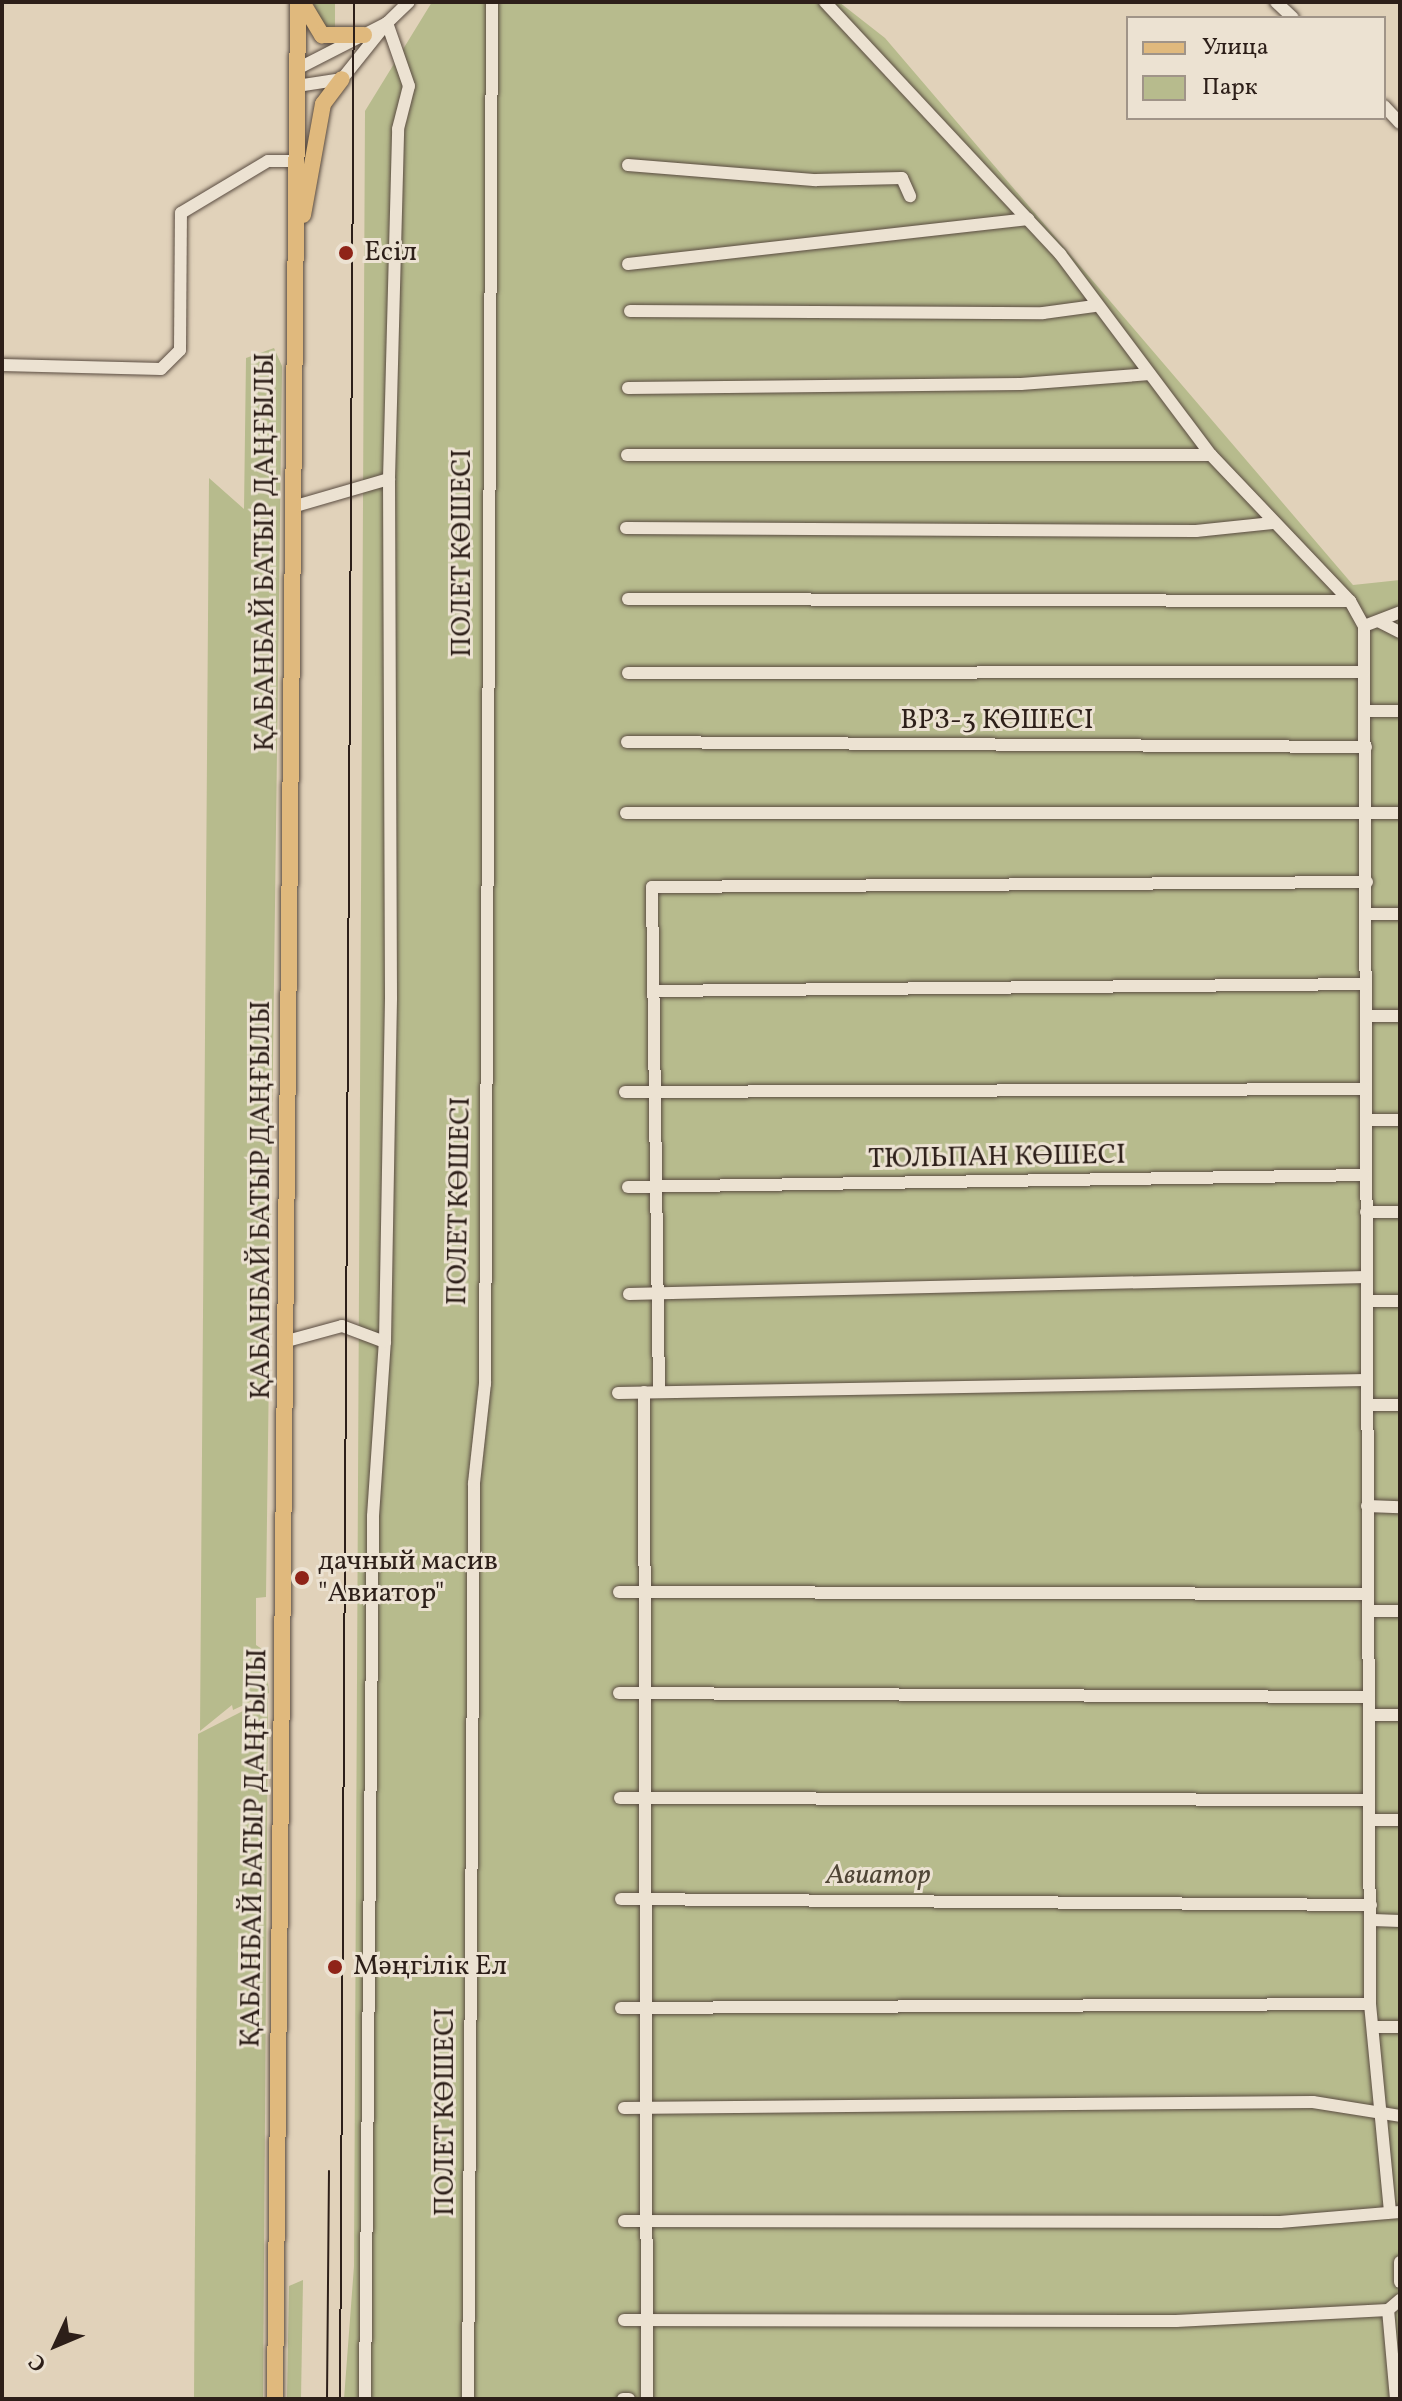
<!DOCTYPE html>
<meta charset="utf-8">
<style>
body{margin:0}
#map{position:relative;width:1402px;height:2401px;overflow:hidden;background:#e1d2ba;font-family:Vollkorn,serif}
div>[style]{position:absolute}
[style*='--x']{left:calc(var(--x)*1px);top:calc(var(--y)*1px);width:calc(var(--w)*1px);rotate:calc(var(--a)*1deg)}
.green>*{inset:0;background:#b7bb8d}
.roads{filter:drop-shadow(0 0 2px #5a4c41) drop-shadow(0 0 2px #5a4c41)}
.minor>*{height:12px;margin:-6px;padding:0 6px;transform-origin:6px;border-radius:6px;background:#ece2d2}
.major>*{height:16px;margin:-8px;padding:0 8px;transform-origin:8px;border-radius:8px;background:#e0b97d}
.tram>*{height:2px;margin:-1px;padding:0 1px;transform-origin:1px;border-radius:1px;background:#2d1f19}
.dots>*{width:22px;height:22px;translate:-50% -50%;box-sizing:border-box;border:4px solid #ece2d2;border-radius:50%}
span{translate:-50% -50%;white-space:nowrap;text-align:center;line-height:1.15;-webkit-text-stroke:6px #ece2d2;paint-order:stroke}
.poi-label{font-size:28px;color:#2d1f19}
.left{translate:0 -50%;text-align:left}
.street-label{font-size:28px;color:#2d1f19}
.park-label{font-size:28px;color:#504636;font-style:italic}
.frame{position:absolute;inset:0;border:4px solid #2d1f19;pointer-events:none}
.legend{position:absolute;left:1126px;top:16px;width:260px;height:104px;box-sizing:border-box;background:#ece2d2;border:2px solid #a09488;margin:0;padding:10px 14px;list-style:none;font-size:24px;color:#2d1f19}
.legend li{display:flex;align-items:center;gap:16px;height:40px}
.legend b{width:40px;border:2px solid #a09488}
.north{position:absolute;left:16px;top:2305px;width:80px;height:80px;-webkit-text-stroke:6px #ece2d2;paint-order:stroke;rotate:226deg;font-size:22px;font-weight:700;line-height:32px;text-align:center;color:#2d1f19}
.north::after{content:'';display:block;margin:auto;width:28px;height:36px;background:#2d1f19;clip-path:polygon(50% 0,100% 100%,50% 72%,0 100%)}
</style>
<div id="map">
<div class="green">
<div style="clip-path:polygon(313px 2px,335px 2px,335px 32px,323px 28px)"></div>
<div style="clip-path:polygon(432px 2px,839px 2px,885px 38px,1353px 585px,1400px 580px,1400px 2399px,344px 2399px,354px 2266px,365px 111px)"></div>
<div style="clip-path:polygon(274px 348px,282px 366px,266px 1597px,256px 1598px,256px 1645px,265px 1651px,269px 1693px,233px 1710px,232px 1705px,200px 1731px,209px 478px,244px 509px,246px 358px)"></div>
<div style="clip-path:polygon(268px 1698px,263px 2399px,194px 2399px,198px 1734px)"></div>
<div style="clip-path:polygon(303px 2280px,301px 2399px,287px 2399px,289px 2286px)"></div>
</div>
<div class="roads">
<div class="minor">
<div style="--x:825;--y:2;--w:345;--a:47"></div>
<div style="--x:1060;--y:254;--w:251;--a:53.1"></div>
<div style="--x:1211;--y:455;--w:202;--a:46.4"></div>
<div style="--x:1350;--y:601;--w:29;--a:61"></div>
<div style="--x:1364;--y:626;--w:1378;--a:89.75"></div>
<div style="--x:1370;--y:2004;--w:208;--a:84.5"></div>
<div style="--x:1276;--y:2;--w:23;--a:43"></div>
<div style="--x:297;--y:69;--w:101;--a:-27.1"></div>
<div style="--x:387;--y:23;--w:30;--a:-44"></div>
<div style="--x:297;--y:86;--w:46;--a:-8.8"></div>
<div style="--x:342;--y:79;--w:64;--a:-51.3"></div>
<div style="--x:1384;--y:106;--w:23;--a:47"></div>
<div style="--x:628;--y:165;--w:189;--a:4.6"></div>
<div style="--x:816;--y:180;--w:86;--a:-1.3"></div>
<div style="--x:902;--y:178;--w:20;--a:66"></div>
<div style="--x:628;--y:264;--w:403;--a:-6.4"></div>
<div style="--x:630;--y:311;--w:413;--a:0.3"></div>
<div style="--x:1043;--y:313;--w:52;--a:-7.7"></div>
<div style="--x:2;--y:365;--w:159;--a:1.4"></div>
<div style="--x:161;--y:369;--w:27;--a:-45"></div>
<div style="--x:180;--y:350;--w:137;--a:-89.6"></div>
<div style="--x:181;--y:213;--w:101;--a:-30.9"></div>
<div style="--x:268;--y:161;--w:27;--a:0"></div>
<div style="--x:628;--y:388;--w:393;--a:-0.6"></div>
<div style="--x:1021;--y:384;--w:129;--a:-4.4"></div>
<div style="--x:627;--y:455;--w:584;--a:0"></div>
<div style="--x:292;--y:507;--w:101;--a:-16.1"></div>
<div style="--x:626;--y:528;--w:570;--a:0.3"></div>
<div style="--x:1196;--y:531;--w:77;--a:-5.9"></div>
<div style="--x:628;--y:599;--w:722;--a:0.16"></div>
<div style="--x:1380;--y:622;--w:22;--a:27"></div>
<div style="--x:1364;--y:626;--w:39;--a:-21"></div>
<div style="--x:628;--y:673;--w:736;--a:-0.08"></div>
<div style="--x:1367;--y:711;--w:33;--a:0"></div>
<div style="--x:627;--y:742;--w:739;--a:0.39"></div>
<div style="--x:626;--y:813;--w:774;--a:0"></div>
<div style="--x:1366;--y:914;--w:34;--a:0"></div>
<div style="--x:653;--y:991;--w:713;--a:-0.56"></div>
<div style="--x:1367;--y:1016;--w:33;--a:0"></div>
<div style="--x:625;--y:1092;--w:741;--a:-0.23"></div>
<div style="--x:1366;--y:1120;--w:34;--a:0"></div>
<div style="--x:628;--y:1187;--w:737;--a:-0.93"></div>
<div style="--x:1366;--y:1212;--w:34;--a:0"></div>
<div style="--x:629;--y:1294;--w:738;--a:-1.32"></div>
<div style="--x:1369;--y:1301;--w:31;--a:0"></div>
<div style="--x:287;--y:1341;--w:57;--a:-15.3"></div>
<div style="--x:342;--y:1326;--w:46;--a:20.4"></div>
<div style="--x:659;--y:1391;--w:504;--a:-90.8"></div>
<div style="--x:652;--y:887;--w:715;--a:-0.4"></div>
<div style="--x:644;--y:1392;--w:1007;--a:89.83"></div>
<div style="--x:618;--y:1393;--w:748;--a:-1"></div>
<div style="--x:1367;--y:1405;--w:33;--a:0"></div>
<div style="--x:1367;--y:1506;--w:33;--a:2"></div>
<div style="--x:619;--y:1592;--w:749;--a:0.15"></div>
<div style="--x:1368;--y:1611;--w:32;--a:0"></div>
<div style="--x:619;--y:1693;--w:750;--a:0.31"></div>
<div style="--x:1370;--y:1715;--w:30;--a:0"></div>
<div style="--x:620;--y:1798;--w:749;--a:0.15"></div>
<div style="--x:1370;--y:1820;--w:30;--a:0"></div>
<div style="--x:621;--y:1899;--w:750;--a:0.46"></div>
<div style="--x:1373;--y:1920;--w:27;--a:2"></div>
<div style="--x:621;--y:2008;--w:749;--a:-0.31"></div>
<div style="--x:1374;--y:2027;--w:26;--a:0"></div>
<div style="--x:624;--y:2108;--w:689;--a:-0.5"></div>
<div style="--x:1313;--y:2102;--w:88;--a:9.1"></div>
<div style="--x:624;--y:2221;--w:656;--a:0.09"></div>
<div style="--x:1280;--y:2222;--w:120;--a:-4.8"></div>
<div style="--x:1400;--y:2262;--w:20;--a:90"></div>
<div style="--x:624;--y:2320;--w:552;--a:0.1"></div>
<div style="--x:1176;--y:2321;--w:212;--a:-3"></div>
<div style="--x:365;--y:2399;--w:883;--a:-89.48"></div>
<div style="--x:373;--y:1516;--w:174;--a:-86.1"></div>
<div style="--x:385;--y:1342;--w:344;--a:-89"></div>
<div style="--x:391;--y:998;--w:519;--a:-90.22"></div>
<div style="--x:389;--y:479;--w:350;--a:-88.5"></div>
<div style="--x:398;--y:129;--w:44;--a:-75.7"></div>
<div style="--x:409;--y:86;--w:67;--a:-109.2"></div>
<div style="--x:468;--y:2399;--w:916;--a:-89.62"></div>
<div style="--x:474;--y:1483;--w:100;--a:-83.7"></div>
<div style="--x:485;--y:1384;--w:1382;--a:-89.71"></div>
<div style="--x:623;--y:2399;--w:6;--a:0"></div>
<div style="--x:1396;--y:2399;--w:89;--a:-95.1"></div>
<div style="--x:1388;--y:2310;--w:16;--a:-40"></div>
</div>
<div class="major">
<div style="--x:302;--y:2;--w:39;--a:59"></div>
<div style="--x:322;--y:35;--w:42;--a:0"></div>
<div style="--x:303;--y:215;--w:113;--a:-79.8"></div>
<div style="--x:323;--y:104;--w:31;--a:-53"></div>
<div style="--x:275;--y:2399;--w:2397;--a:-89.45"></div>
</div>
</div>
<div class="tram">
<div style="--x:327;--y:2399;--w:228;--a:-89.5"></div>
<div style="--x:340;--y:2399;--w:2397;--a:-89.67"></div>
</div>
<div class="dots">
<div style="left:346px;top:253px;background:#8f2418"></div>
<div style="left:302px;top:1578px;background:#8f2418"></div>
<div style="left:335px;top:1967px;background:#8f2418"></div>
</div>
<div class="poi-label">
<span class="left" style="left:364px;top:253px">Есіл</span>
<span class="left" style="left:318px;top:1578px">дачный масив<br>"Авиатор"</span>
<span class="left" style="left:353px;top:1967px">Мәңгілік Ел</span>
</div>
<div class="street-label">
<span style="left:266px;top:552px;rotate:-90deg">ҚАБАНБАЙ БАТЫР ДАҢҒЫЛЫ</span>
<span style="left:463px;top:553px;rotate:-90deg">ПОЛЕТ КӨШЕСІ</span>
<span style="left:997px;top:721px">ВРЗ-3 КӨШЕСІ</span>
<span style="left:997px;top:1158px;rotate:-1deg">ТЮЛЬПАН КӨШЕСІ</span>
<span style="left:262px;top:1200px;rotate:-90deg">ҚАБАНБАЙ БАТЫР ДАҢҒЫЛЫ</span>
<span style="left:460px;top:1201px;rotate:-89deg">ПОЛЕТ КӨШЕСІ</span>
<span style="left:255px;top:1848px;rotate:-89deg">ҚАБАНБАЙ БАТЫР ДАҢҒЫЛЫ</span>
<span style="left:446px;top:2112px;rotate:-90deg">ПОЛЕТ КӨШЕСІ</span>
</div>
<div class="park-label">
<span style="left:878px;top:1876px">Авиатор</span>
</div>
<div class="frame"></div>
<ul class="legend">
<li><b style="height:10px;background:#e0b97d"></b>Улица</li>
<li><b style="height:22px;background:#b7bb8d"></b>Парк</li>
</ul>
<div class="north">С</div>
</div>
